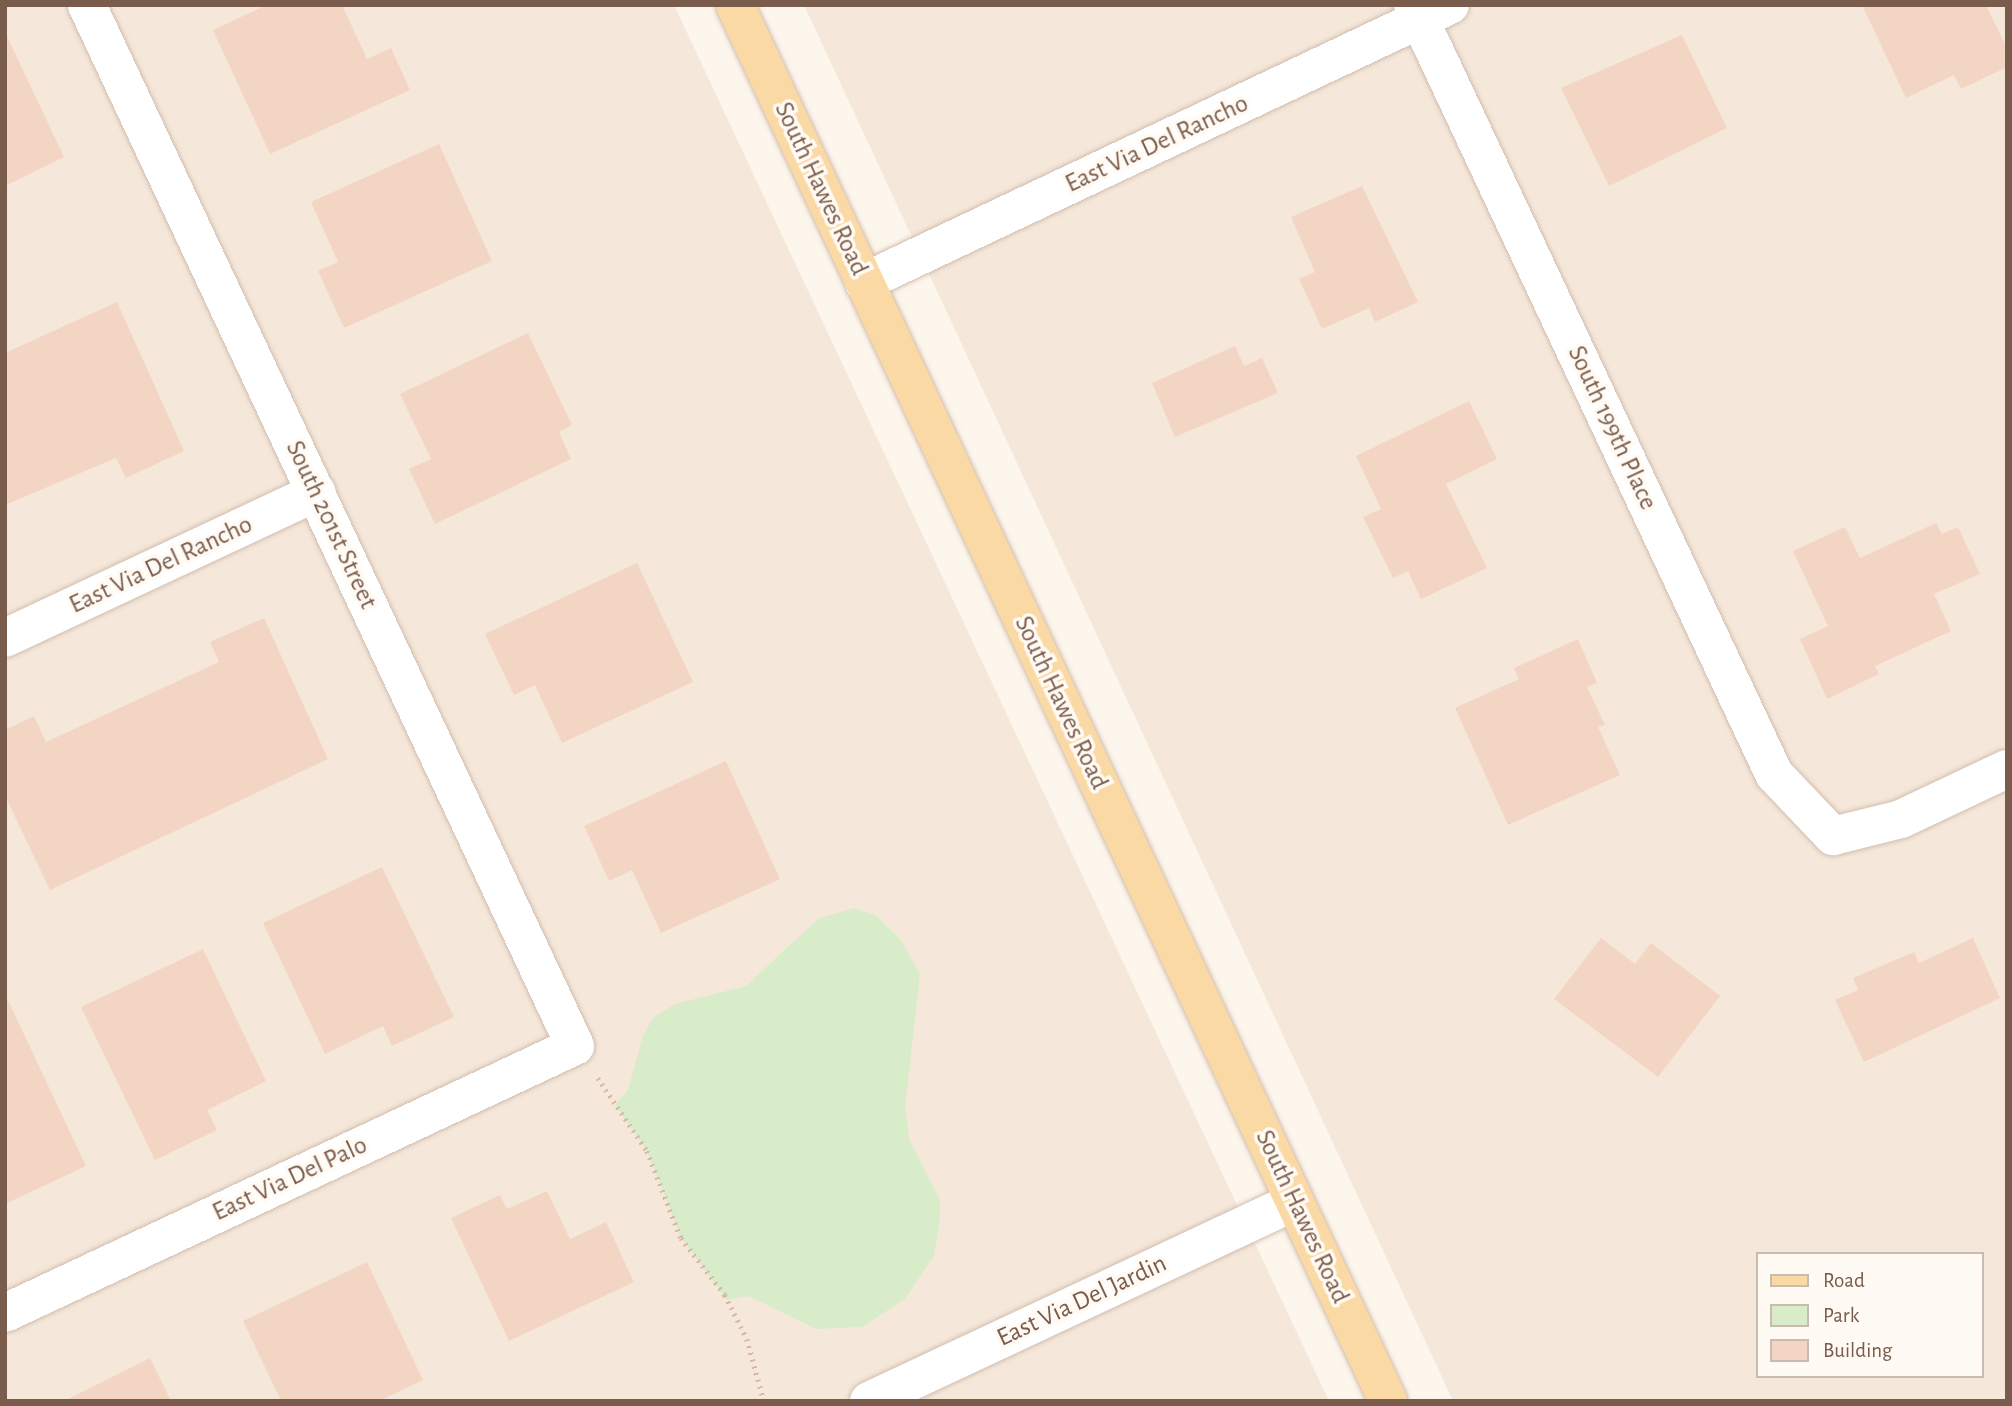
<!DOCTYPE html>
<style>
body{margin:0}
#map{position:relative;width:2012px;height:1406px;overflow:hidden;background:#fdf6ec;font-family:"Alegreya Sans",sans-serif}
div>[style]{position:absolute}
[style*='--x']{left:calc(var(--x)*1px);top:calc(var(--y)*1px);width:calc(var(--w)*1px);rotate:calc(var(--a)*1deg)}
.residential>*{inset:0;background:#f5e8da}
.green>*{inset:0;background:#d8ecc9}
.building>*{inset:0;background:#f3d5c3}
.path>*{height:4.5px;margin-top:-2.25px;transform-origin:0;background:repeating-linear-gradient(90deg,#d9b8a5 0 2px,transparent 0 7px)}
.roads{filter:drop-shadow(0 0 2px #d1beb0) drop-shadow(0 0 2px #d1beb0)}
.minor>*{height:38px;margin:-19px;padding:0 19px;transform-origin:19px;border-radius:19px;background:#fff}
.major>*{height:38px;margin:-19px;padding:0 19px;transform-origin:19px;border-radius:19px;background:#fbd9a5}
span{translate:-50% -50%;white-space:nowrap;text-align:center;line-height:1.15;-webkit-text-stroke:7px #fffaf3;paint-order:stroke}
.street-label{font-size:26px;color:#7a5c4d}
.frame{position:absolute;inset:0;border:7px solid #7a5c4d;pointer-events:none}
.legend{position:absolute;left:1756px;top:1252px;width:228px;height:126px;box-sizing:border-box;background:#fffaf3;border:2px solid #cabbb1;margin:0;padding:9px 12px;list-style:none;font-size:21px;color:#7a5c4d}
.legend li{display:flex;align-items:center;gap:14px;height:35px}
.legend b{width:35px;border:2px solid #cabbb1}
</style>
<div id="map">
<div class="residential">
<div style="clip-path:polygon(5px 5px,674px 5px,1329px 1401px,5px 1401px)"></div>
<div style="clip-path:polygon(evenodd,804px 5px,2007px 5px,2007px 1401px,1453px 1401px,804px 5px,1758px 1254px,1982px 1254px,1982px 1376px,1758px 1376px,1758px 1254px)"></div>
</div>
<div class="green">
<div style="clip-path:polygon(854px 908px,875px 915px,901px 940px,920px 974px,905px 1108px,910px 1141px,940px 1200px,940px 1217px,934px 1256px,905px 1299px,862px 1327px,816px 1329px,749px 1296px,727px 1300px,681px 1238px,647px 1151px,615px 1105px,628px 1090px,643px 1035px,654px 1017px,675px 1004px,746px 986px,819px 918px)"></div>
</div>
<div class="building">
<div style="clip-path:polygon(267px 5px,342px 5px,367px 59px,391px 48px,410px 90px,270px 154px,213px 30px)"></div>
<div style="clip-path:polygon(1862px 5px,1986px 5px,2007px 48px,2007px 67px,1961px 89px,1954px 75px,1906px 98px)"></div>
<div style="clip-path:polygon(5px 32px,64px 157px,5px 186px)"></div>
<div style="clip-path:polygon(1682px 35px,1727px 128px,1609px 186px,1561px 88px)"></div>
<div style="clip-path:polygon(439px 144px,492px 261px,344px 328px,318px 271px,338px 262px,311px 202px)"></div>
<div style="clip-path:polygon(1362px 186px,1418px 302px,1375px 322px,1369px 308px,1322px 329px,1299px 279px,1315px 272px,1291px 217px)"></div>
<div style="clip-path:polygon(117px 302px,184px 451px,126px 478px,116px 458px,5px 505px,5px 353px)"></div>
<div style="clip-path:polygon(528px 333px,572px 425px,559px 432px,571px 459px,435px 524px,409px 469px,431px 459px,400px 394px)"></div>
<div style="clip-path:polygon(1235px 346px,1244px 366px,1262px 358px,1278px 393px,1175px 437px,1152px 383px)"></div>
<div style="clip-path:polygon(1469px 401px,1497px 459px,1446px 484px,1487px 568px,1421px 599px,1408px 571px,1393px 578px,1363px 517px,1381px 509px,1356px 456px)"></div>
<div style="clip-path:polygon(1936px 523px,1942px 534px,1958px 527px,1980px 574px,1934px 594px,1951px 631px,1875px 666px,1879px 674px,1827px 699px,1800px 639px,1828px 626px,1793px 551px,1845px 527px,1860px 558px)"></div>
<div style="clip-path:polygon(637px 563px,693px 682px,562px 743px,535px 685px,514px 695px,485px 634px)"></div>
<div style="clip-path:polygon(264px 618px,328px 759px,50px 890px,5px 796px,5px 730px,34px 716px,46px 742px,219px 662px,210px 642px)"></div>
<div style="clip-path:polygon(1578px 639px,1597px 683px,1587px 687px,1605px 725px,1598px 727px,1620px 775px,1508px 825px,1455px 708px,1519px 679px,1514px 668px)"></div>
<div style="clip-path:polygon(726px 761px,780px 879px,661px 933px,632px 870px,609px 881px,584px 826px)"></div>
<div style="clip-path:polygon(382px 867px,454px 1017px,392px 1046px,383px 1026px,325px 1054px,263px 923px)"></div>
<div style="clip-path:polygon(1601px 938px,1635px 964px,1651px 943px,1720px 996px,1658px 1077px,1554px 999px)"></div>
<div style="clip-path:polygon(1973px 938px,2000px 998px,1864px 1062px,1835px 1000px,1858px 990px,1853px 978px,1914px 952px,1919px 963px)"></div>
<div style="clip-path:polygon(203px 949px,266px 1081px,207px 1110px,217px 1130px,155px 1160px,81px 1007px)"></div>
<div style="clip-path:polygon(5px 994px,86px 1166px,5px 1204px)"></div>
<div style="clip-path:polygon(547px 1191px,570px 1239px,606px 1222px,634px 1282px,509px 1341px,451px 1218px,500px 1195px,507px 1209px)"></div>
<div style="clip-path:polygon(367px 1262px,423px 1380px,379px 1401px,281px 1401px,243px 1321px)"></div>
<div style="clip-path:polygon(150px 1358px,171px 1401px,64px 1401px)"></div>
</div>
<div class="path">
<div style="--x:598;--y:1078;--w:88;--a:56.1"></div>
<div style="--x:647;--y:1151;--w:93;--a:68.7"></div>
<div style="--x:681;--y:1238;--w:72;--a:52.3"></div>
<div style="--x:725;--y:1295;--w:49;--a:63.4"></div>
<div style="--x:747;--y:1339;--w:64;--a:74.7"></div>
</div>
<div class="roads">
<div class="minor">
<div style="--x:1413;--y:5;--w:850;--a:64.85"></div>
<div style="--x:1774;--y:774;--w:86;--a:46.4"></div>
<div style="--x:1833;--y:836;--w:70;--a:-14"></div>
<div style="--x:1901;--y:819;--w:117;--a:-25.3"></div>
<div style="--x:864;--y:282;--w:648;--a:-25.3"></div>
<div style="--x:5;--y:638;--w:344;--a:-25.1"></div>
<div style="--x:5;--y:1313;--w:629;--a:-25.1"></div>
<div style="--x:575;--y:1046;--w:1150;--a:-115.12"></div>
<div style="--x:869;--y:1401;--w:469;--a:-25.1"></div>
</div>
<div class="major">
<div style="--x:735;--y:5;--w:1541;--a:64.93"></div>
</div>
</div>
<div class="street-label">
<span style="left:1157px;top:144px;rotate:-25deg">East Via Del Rancho</span>
<span style="left:821px;top:189px;rotate:65deg">South Hawes Road</span>
<span style="left:1612px;top:428px;rotate:65deg">South 199th Place</span>
<span style="left:331px;top:525px;rotate:65deg">South 201st Street</span>
<span style="left:161px;top:565px;rotate:-25deg">East Via Del Rancho</span>
<span style="left:1061px;top:703px;rotate:65deg">South Hawes Road</span>
<span style="left:290px;top:1179px;rotate:-25deg">East Via Del Palo</span>
<span style="left:1302px;top:1217px;rotate:65deg">South Hawes Road</span>
<span style="left:1082px;top:1301px;rotate:-25deg">East Via Del Jardin</span>
</div>
<div class="frame"></div>
<ul class="legend">
<li><b style="height:9px;background:#fbd9a5"></b>Road</li>
<li><b style="height:19px;background:#d8ecc9"></b>Park</li>
<li><b style="height:19px;background:#f3d5c3"></b>Building</li>
</ul>
</div>
